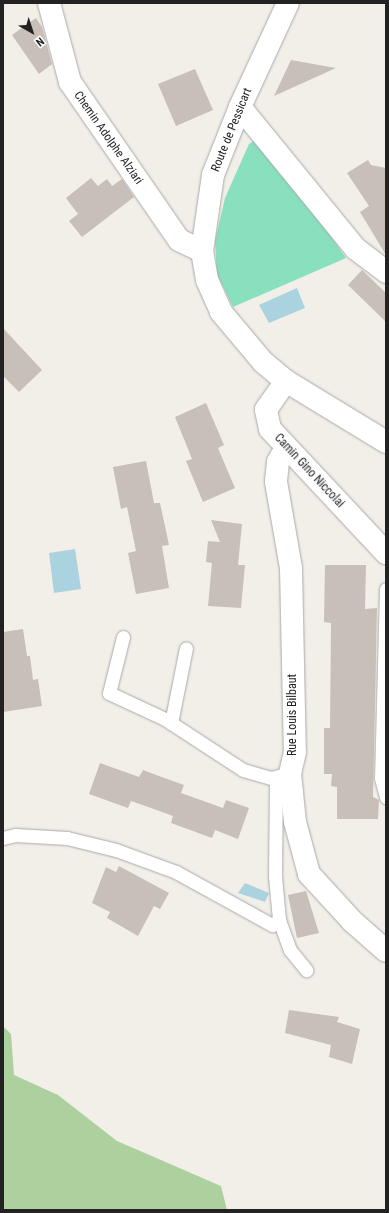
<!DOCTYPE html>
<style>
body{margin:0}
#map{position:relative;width:389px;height:1213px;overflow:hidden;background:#f2efe9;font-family:"Roboto Condensed",sans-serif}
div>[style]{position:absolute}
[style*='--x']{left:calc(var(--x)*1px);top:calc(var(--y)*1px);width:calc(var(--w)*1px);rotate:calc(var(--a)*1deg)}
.forest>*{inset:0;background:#add19e}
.pitch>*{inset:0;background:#88e0be}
.water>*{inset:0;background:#aad3df}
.building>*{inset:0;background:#c7bfb8}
.roads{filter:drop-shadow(0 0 1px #a9a9a9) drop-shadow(0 0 1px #a9a9a9)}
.service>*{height:13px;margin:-6.5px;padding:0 6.5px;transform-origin:6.5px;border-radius:6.5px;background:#fff}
.minor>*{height:22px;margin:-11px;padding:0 11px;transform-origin:11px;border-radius:11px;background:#fff}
.tertiary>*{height:22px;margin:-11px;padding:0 11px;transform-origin:11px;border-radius:11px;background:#fff}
span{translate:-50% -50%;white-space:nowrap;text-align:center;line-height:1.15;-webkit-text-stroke:3px #fff;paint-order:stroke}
.street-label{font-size:12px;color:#222}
.frame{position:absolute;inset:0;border:4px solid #222;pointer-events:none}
.north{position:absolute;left:12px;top:12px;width:40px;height:40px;-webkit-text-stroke:3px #fff;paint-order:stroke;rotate:141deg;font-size:11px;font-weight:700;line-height:16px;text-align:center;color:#222}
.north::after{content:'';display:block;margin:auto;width:14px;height:18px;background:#222;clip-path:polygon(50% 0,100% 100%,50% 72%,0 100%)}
</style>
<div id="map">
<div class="forest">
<div style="clip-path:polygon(3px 1026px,11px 1034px,14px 1075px,58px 1095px,117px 1141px,221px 1186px,227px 1210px,3px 1210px)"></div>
</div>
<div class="pitch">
<div style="clip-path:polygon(261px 136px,346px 258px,233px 307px,217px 274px,215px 241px,225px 198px,249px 144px)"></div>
</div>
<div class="water">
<div style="clip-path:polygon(297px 288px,305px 308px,269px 323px,259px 305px)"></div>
<div style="clip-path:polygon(75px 549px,81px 589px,54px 593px,49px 553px)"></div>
<div style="clip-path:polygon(245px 883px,269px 893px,265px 902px,238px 893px)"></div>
</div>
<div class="building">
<div style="clip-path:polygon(36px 18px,42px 27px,52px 64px,39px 74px,12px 35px)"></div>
<div style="clip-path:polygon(291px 60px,336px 68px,274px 96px)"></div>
<div style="clip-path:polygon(195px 69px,213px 110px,176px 126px,158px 84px)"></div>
<div style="clip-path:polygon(368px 160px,371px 165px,386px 168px,386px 255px,360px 212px,369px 206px,347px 173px)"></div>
<div style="clip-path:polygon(91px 178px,98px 186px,107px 179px,112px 186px,122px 179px,134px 197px,82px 237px,69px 221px,78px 214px,66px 198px)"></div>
<div style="clip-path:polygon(362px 270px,386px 293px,386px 322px,348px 285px)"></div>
<div style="clip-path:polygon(3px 328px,42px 370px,19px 392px,3px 376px)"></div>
<div style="clip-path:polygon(206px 403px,224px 445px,218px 448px,235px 488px,203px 502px,186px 461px,192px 459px,175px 417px)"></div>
<div style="clip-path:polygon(146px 461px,154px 503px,160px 503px,169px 545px,162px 546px,169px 588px,136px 594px,128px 553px,136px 551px,127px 507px,121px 509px,113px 467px)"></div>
<div style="clip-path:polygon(211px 520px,242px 524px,238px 565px,245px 565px,241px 608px,208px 606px,212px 563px,206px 562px,208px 541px,220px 542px)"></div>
<div style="clip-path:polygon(325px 565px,366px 565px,365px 609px,377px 608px,373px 797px,379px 800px,378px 819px,337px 819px,337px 787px,331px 786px,332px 774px,324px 774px,324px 728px,330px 728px,331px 623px,324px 622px)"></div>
<div style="clip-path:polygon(23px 629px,27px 656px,30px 656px,33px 680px,38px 679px,42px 706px,3px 712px,3px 632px)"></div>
<div style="clip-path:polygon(100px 763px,139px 777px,143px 770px,159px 776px,184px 785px,181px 793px,223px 808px,226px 800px,249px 808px,238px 839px,215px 830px,212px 838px,171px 823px,173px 816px,151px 808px,131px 801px,128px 808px,89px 794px)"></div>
<div style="clip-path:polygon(119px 866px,169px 893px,160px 909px,154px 906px,138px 936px,107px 918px,110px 912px,92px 903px,106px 867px,116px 872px)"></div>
<div style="clip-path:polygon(306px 891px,319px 933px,297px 938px,288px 895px)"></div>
<div style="clip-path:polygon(289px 1010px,339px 1017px,337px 1022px,360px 1029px,352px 1064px,329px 1057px,331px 1045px,285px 1033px)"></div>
</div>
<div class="roads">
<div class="service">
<div style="--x:386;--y:589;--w:189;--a:91.5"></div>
<div style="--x:381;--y:778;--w:20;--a:75"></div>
<div style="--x:123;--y:637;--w:58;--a:104"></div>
<div style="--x:109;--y:693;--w:62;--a:24.9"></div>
<div style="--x:165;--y:719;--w:93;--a:33.2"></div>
<div style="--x:243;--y:770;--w:29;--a:16"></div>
<div style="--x:271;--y:778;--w:12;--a:-14"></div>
<div style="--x:171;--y:723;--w:76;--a:-78.7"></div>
<div style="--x:3;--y:838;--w:12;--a:-14"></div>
<div style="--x:15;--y:835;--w:52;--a:3.3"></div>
<div style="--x:67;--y:838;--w:50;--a:13.8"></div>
<div style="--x:116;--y:850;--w:64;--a:20.1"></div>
<div style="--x:176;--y:872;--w:110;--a:28.9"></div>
<div style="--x:272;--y:925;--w:9;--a:-36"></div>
<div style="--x:279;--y:920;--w:44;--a:-95.2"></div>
<div style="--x:275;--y:876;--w:99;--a:-89.4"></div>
<div style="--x:279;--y:920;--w:32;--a:70"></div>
<div style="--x:290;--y:950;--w:26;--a:51"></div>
</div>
<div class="minor">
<div style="--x:49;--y:3;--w:82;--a:75.1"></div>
<div style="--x:70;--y:82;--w:192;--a:55.4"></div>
<div style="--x:179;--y:240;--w:25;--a:26"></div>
<div style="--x:240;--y:107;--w:183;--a:50.8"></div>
<div style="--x:356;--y:249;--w:38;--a:37"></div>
<div style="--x:286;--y:381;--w:35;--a:125"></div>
<div style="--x:266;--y:410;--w:19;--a:78"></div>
<div style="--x:270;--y:429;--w:170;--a:46.9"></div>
<div style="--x:286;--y:448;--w:16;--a:120"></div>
<div style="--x:278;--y:462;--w:20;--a:96"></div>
<div style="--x:276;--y:482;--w:87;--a:80.1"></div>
<div style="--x:291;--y:568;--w:184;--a:88.8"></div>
<div style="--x:295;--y:752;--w:22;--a:103"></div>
<div style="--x:290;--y:773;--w:49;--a:84.2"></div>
<div style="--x:295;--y:822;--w:54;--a:74.9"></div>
<div style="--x:309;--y:874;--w:64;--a:47.5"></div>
<div style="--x:352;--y:921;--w:45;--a:41.4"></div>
</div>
<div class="tertiary">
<div style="--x:288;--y:3;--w:115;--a:114.8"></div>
<div style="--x:240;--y:107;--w:73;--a:111.7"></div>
<div style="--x:213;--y:175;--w:77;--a:98.2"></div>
<div style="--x:202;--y:251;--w:29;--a:80"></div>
<div style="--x:207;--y:280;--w:35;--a:66"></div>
<div style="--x:221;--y:312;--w:65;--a:50"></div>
<div style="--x:263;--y:362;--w:30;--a:40"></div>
<div style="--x:286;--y:381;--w:117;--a:31.4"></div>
</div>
</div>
<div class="street-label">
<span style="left:232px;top:130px;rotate:-68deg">Route de Pessicart</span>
<span style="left:108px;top:138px;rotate:55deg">Chemin Adolphe Alziari</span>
<span style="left:309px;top:471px;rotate:47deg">Camin Gino Niccolai</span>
<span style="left:293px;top:715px;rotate:-90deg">Rue Louis Bilbaut</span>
</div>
<div class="frame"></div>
<div class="north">N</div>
</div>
